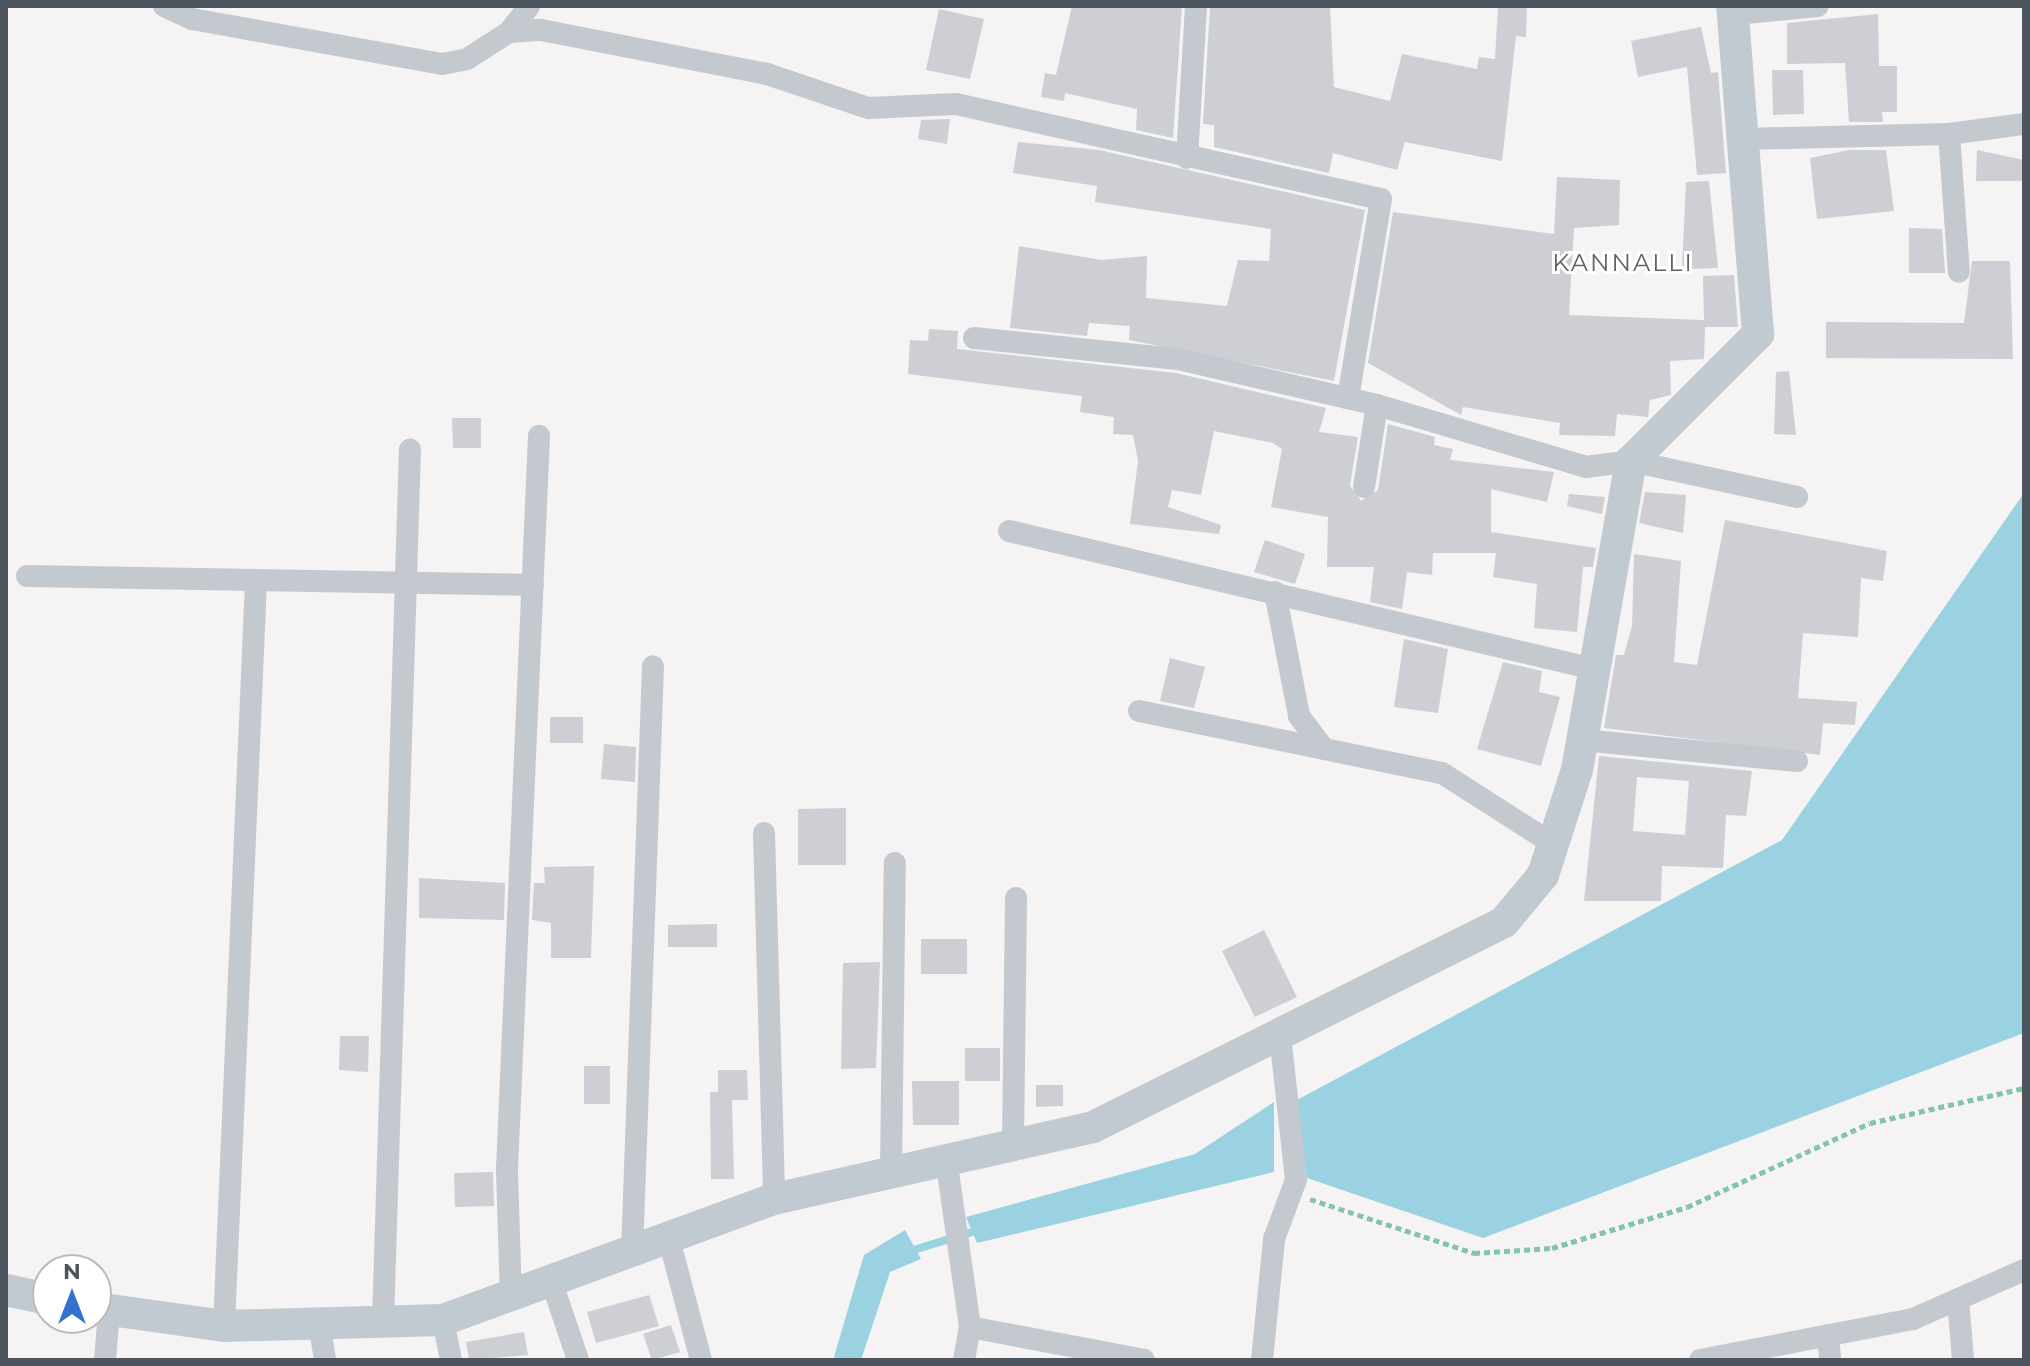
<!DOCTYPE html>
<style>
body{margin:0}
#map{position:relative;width:2030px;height:1366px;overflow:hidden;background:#f5f3f3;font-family:Montserrat,sans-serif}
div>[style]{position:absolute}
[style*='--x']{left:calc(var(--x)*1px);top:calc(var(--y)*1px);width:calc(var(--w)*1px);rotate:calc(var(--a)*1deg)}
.water>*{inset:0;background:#9bd2e2}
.stream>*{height:8px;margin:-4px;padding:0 4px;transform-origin:4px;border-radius:4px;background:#9bd2e2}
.building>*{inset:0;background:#cdcfd4}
.path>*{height:5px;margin-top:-2.5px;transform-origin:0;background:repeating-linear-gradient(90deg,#84c5a7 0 6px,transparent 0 10px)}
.street>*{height:22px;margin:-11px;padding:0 11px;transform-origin:11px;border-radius:11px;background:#c3c9cf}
.secondary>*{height:32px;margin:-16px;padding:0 16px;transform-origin:16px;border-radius:16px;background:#c1c9d1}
span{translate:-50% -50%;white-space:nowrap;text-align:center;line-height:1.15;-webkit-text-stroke:6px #fff;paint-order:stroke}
.neighbourhood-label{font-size:24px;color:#606367;letter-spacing:2px}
.frame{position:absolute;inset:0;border:8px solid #4d555e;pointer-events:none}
.north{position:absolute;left:32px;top:1254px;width:80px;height:80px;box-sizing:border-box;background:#fff;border:2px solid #b8bbbf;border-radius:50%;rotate:0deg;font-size:22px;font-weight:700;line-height:32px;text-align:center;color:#4d555e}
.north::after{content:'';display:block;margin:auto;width:28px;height:36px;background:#3373cf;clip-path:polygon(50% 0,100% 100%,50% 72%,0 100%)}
</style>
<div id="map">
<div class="water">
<div style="clip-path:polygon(2024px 493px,2024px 1033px,1483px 1238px,1307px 1178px,1295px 1101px,1782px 840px)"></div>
<div style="clip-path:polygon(1274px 1102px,1274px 1172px,977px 1243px,966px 1217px,1195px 1154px)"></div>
<div style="clip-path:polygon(905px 1230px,921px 1259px,890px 1272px,861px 1360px,833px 1360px,864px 1255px)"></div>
</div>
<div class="stream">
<div style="--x:907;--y:1252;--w:78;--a:-17"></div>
</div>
<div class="building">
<div style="clip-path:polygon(1072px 6px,1182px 6px,1173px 138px,1136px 130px,1137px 109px,1065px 93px,1064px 101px,1041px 97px,1045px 73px,1056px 75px)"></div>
<div style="clip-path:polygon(1210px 6px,1330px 6px,1334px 87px,1390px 101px,1402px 54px,1477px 69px,1479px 57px,1495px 59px,1498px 6px,1527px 6px,1526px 37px,1516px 36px,1502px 161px,1405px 142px,1397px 170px,1333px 153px,1329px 173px,1214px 147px,1214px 125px,1203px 124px)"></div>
<div style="clip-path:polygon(939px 9px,984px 19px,970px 79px,926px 70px)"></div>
<div style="clip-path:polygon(1878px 14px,1879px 66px,1897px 66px,1897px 112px,1882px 112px,1883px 122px,1849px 122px,1845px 63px,1787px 64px,1787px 23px)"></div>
<div style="clip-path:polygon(1701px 27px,1711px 73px,1718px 72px,1726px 173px,1697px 175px,1687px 67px,1638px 77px,1631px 41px)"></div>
<div style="clip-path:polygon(1772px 70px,1803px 70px,1804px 114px,1773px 115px)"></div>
<div style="clip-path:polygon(950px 119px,947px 144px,918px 139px,921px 120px)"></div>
<div style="clip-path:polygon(1018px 142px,1099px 150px,1365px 210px,1334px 381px,1129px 340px,1130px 326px,1089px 323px,1087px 336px,1010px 328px,1019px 246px,1101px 260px,1147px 256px,1146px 298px,1227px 306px,1238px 260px,1269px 261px,1271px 229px,1095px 202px,1097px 186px,1013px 173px)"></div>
<div style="clip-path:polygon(1849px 150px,1886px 150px,1894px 211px,1817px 219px,1810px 158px)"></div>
<div style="clip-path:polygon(1977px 150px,2024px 160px,2024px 181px,1976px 181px)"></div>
<div style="clip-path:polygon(1557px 177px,1620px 180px,1619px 225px,1574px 228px,1569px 315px,1704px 320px,1703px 276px,1734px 275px,1738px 327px,1705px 327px,1704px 359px,1670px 361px,1671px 395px,1650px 400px,1648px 417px,1617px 414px,1615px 436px,1559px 435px,1560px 423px,1463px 407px,1461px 415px,1368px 363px,1393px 212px,1554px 234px)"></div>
<div style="clip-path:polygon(1709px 181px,1718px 268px,1682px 269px,1686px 182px)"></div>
<div style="clip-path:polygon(1909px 228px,1942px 229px,1945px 273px,1909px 273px)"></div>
<div style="clip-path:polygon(1972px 261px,2010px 261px,2013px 359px,1826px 358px,1826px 322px,1964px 323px)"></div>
<div style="clip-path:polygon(929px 329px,958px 331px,957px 349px,1176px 373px,1326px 408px,1319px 432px,1358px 437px,1350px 486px,1361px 501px,1378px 490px,1388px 424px,1435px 437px,1434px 445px,1453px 449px,1450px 460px,1554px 472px,1547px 502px,1491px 489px,1491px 532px,1596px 548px,1593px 567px,1583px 567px,1577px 632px,1534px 628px,1537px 584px,1493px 577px,1496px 553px,1433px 553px,1432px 575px,1407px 572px,1402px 609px,1370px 602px,1374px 567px,1327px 567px,1328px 517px,1271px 507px,1282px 449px,1273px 443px,1214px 431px,1201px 495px,1172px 490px,1168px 507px,1221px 525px,1219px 534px,1130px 524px,1138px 461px,1133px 435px,1113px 434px,1114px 417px,1080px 412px,1082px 396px,908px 374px,910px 340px,928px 341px)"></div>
<div style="clip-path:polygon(1789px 371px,1796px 435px,1774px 434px,1776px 372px)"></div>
<div style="clip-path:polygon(452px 418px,481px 418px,481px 448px,453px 448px)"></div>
<div style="clip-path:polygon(1645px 492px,1686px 495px,1683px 533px,1639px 523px)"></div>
<div style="clip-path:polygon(1569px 494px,1605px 497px,1602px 514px,1567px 506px)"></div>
<div style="clip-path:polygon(1725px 520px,1887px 551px,1883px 581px,1861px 578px,1858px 637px,1803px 633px,1798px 698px,1857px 702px,1855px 725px,1823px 723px,1820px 755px,1604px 728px,1616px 655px,1624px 655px,1632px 626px,1634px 554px,1681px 561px,1674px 662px,1697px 665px)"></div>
<div style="clip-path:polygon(1265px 540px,1305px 554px,1295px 584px,1254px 572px)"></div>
<div style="clip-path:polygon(1404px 639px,1448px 649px,1438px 713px,1394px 707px)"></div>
<div style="clip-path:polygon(1170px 658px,1205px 667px,1194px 708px,1160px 701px)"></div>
<div style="clip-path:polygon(1503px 662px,1542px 671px,1539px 692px,1560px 697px,1541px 766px,1477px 749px)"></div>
<div style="clip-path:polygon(550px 717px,583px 717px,583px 743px,550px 743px)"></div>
<div style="clip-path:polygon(604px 744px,636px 747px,635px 782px,601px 779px)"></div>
<div style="clip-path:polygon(evenodd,1599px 756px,1752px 771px,1746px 816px,1726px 815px,1723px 868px,1662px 866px,1661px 901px,1584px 901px,1599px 756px,1637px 777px,1689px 781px,1685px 835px,1633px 831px,1637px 777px)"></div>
<div style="clip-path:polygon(846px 808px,846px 865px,798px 865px,798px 809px)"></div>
<div style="clip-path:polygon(594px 866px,591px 958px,551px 958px,551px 923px,532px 920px,534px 883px,545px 883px,544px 867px)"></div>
<div style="clip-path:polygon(419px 878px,505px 883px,504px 920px,419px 918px)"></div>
<div style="clip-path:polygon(717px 924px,717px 947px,668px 947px,668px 925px)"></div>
<div style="clip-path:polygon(1264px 930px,1297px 997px,1255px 1017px,1222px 951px)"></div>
<div style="clip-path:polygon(921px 939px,967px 939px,967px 974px,921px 974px)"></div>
<div style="clip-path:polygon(880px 962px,876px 1068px,841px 1069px,843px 963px)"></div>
<div style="clip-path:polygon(340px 1036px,369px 1036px,368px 1072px,339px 1070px)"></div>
<div style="clip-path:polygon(965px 1048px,1000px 1048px,1000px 1081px,965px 1081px)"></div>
<div style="clip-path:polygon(584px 1066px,610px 1066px,610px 1104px,584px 1104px)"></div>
<div style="clip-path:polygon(718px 1070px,747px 1070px,748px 1100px,732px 1100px,734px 1179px,711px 1179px,710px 1092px,718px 1092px)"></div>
<div style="clip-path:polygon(912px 1081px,959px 1081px,959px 1125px,913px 1125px)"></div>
<div style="clip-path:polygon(1036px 1085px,1063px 1085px,1063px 1106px,1036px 1107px)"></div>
<div style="clip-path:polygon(493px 1172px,494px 1206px,455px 1207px,454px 1173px)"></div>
<div style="clip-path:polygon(649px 1295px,659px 1326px,596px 1343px,587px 1312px)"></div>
<div style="clip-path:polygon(671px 1325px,680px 1352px,652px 1360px,643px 1334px)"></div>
<div style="clip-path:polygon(524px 1332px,528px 1355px,469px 1360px,466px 1342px)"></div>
</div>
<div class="path">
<div style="--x:1310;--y:1199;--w:173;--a:18.2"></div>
<div style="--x:1474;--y:1253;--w:78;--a:-3.7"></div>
<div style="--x:1552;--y:1248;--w:141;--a:-16.9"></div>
<div style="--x:1687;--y:1207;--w:201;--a:-24.7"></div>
<div style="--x:1870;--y:1123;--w:158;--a:-12.8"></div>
</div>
<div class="street">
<div style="--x:164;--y:6;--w:31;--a:25"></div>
<div style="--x:192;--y:19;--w:254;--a:10.2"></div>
<div style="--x:442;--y:64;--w:25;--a:-11"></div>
<div style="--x:467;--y:59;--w:50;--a:-32.7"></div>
<div style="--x:509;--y:32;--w:32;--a:-4"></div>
<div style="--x:541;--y:30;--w:230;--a:11"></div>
<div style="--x:767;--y:74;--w:107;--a:18.6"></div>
<div style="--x:868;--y:108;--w:88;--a:-2.6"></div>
<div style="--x:956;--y:104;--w:435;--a:12.6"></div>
<div style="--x:1381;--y:199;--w:202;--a:99.4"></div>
<div style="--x:1734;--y:14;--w:84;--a:-5.4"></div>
<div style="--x:509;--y:32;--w:33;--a:-52"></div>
<div style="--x:1949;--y:134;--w:138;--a:85.9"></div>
<div style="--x:1743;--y:139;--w:206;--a:-1.4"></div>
<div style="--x:1949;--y:134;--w:76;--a:-7.6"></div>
<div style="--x:1187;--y:158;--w:152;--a:-86.6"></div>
<div style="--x:974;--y:338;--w:205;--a:5.9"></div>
<div style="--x:1178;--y:359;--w:204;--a:13"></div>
<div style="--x:1377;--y:405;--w:218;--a:16.5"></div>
<div style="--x:1586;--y:467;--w:45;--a:-7.6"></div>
<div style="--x:1631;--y:461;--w:170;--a:12.2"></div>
<div style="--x:1364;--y:487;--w:83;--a:-81"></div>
<div style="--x:1009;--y:531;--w:601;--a:13.27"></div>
<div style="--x:27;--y:576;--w:506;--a:1.02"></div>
<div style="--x:1275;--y:592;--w:126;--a:79"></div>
<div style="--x:1299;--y:716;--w:41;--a:52.9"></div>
<div style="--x:1139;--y:711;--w:309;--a:11.6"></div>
<div style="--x:1442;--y:773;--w:132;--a:32.6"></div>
<div style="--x:1582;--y:740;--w:216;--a:5.6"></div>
<div style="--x:764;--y:833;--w:366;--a:88.4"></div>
<div style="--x:1013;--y:1144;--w:246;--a:-89.3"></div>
<div style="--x:946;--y:1158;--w:171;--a:81.9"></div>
<div style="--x:970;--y:1327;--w:177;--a:10.7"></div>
<div style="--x:891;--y:1173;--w:310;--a:-89.3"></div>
<div style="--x:669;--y:1239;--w:125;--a:75.2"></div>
<div style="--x:632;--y:1253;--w:587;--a:-87.95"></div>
<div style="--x:552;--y:1283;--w:81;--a:71.3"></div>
<div style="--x:511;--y:1299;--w:130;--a:-91.8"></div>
<div style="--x:507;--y:1169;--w:734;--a:-87.5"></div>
<div style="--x:1958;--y:1299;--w:61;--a:85.3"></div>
<div style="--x:443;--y:1320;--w:41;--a:78.7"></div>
<div style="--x:319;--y:1322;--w:38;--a:81"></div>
<div style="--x:383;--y:1322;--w:873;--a:-88.23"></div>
<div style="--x:224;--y:1326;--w:745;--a:-87.54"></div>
<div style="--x:1828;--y:1335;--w:25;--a:85"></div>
<div style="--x:105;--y:1360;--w:49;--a:-85.3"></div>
<div style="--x:964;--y:1360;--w:34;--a:-80"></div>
<div style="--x:1262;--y:1360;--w:122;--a:-84.3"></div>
<div style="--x:1274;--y:1239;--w:63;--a:-69.6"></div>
<div style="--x:1296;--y:1180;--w:145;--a:-96.3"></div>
<div style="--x:1700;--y:1360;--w:217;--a:-10.9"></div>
<div style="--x:1913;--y:1319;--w:121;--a:-23.8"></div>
</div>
<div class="secondary">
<div style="--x:6;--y:1290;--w:43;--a:12.1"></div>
<div style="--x:96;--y:1308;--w:129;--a:8"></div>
<div style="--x:224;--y:1326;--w:219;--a:-1.6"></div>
<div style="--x:443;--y:1320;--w:352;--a:-20.1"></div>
<div style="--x:774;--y:1199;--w:327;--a:-12.7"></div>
<div style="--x:1093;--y:1127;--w:459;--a:-26.5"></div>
<div style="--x:1504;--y:922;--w:61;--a:-50.3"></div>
<div style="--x:1543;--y:875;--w:110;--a:-72.1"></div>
<div style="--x:1577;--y:770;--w:314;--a:-80.1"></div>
<div style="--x:1631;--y:461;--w:180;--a:-45"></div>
<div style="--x:1758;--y:334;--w:329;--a:-94.5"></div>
</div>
<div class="neighbourhood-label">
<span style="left:1623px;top:263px">KANNALLI</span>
</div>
<div class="frame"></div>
<div class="north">N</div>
</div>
